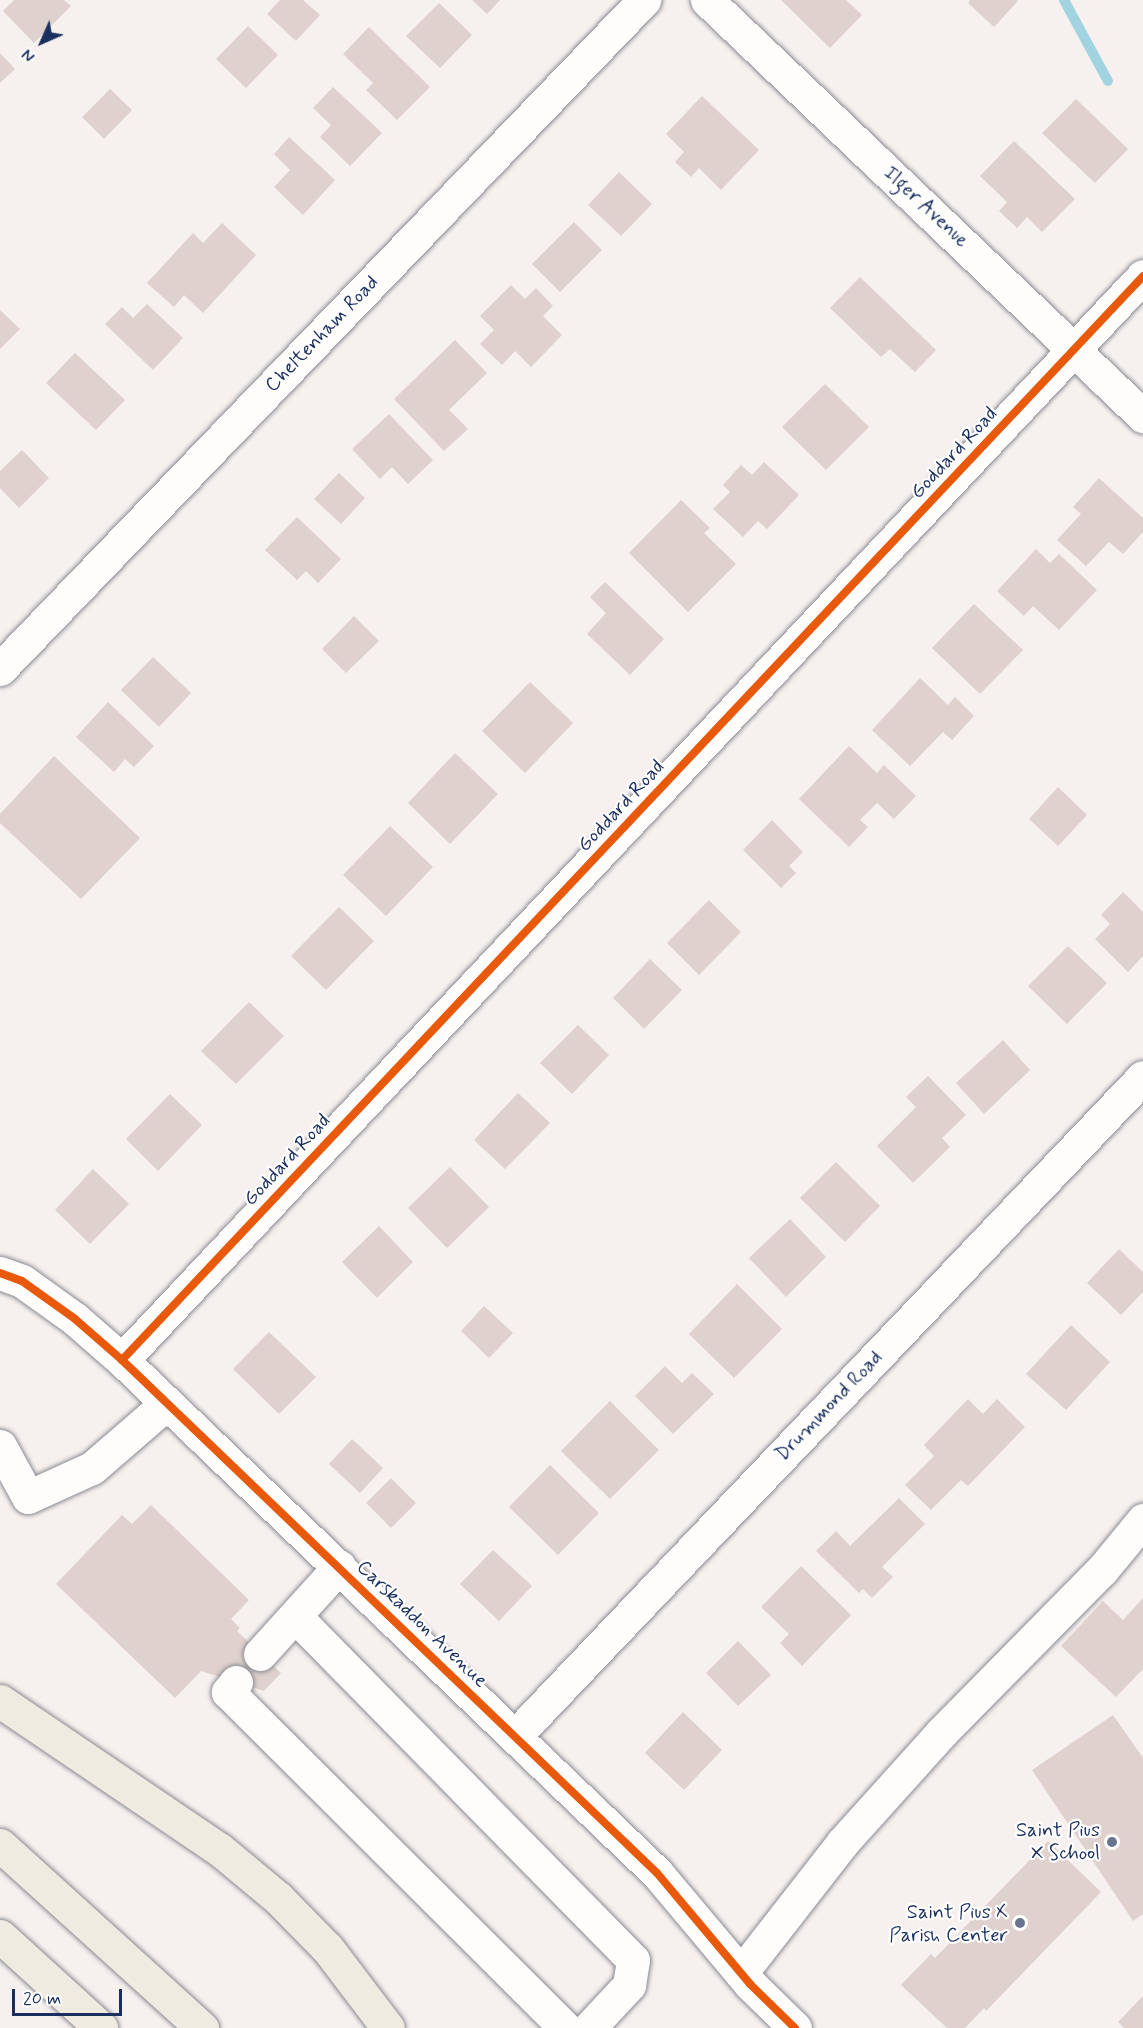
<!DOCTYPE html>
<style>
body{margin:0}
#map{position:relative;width:1143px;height:2028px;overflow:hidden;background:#f6f0ee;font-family:Mynerve,sans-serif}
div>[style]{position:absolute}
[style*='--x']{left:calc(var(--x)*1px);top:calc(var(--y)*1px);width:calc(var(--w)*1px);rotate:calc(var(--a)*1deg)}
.stream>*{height:10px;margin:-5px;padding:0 5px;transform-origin:5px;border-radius:5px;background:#a1d3e1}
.building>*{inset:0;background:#dfd1cd}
.roads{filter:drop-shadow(0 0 2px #8a8b93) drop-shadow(0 0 2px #8a8b93)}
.minor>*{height:33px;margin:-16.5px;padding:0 16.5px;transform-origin:16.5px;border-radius:16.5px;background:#fefdfc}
.highway>*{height:33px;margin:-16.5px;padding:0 16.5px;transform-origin:16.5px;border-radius:16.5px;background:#efebe0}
.cycleway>*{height:8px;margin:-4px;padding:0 4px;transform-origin:4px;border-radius:4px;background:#e8590c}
.dots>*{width:16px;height:16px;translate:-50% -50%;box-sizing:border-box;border:3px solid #fff;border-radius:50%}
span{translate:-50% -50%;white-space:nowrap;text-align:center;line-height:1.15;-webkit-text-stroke:4.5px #fff;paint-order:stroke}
.street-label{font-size:20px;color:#1b2f5e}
.poi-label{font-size:20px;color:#1b2f5e}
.right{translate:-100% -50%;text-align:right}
.north{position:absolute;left:12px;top:12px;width:60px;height:60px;-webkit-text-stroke:4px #fff;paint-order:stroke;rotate:225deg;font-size:16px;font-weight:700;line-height:24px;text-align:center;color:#1b2f5e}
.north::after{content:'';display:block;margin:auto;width:21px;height:27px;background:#1b2f5e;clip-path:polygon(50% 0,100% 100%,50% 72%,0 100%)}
.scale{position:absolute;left:12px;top:1989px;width:110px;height:27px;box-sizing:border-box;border:3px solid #1b2f5e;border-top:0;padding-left:8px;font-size:18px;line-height:21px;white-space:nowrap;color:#1b2f5e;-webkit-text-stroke:4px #fff;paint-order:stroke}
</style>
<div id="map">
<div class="stream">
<div style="--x:1064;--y:0;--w:92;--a:61.5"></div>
</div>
<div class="building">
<div style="clip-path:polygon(14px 0,64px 0,71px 6px,34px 43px,3px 11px)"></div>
<div style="clip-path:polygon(280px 0,303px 0,320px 15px,296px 41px,267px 14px)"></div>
<div style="clip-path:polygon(472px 0,500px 0,487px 14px)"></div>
<div style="clip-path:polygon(781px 0,846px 0,862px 15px,830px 48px)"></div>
<div style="clip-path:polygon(970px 0,1017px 0,1018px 1px,994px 27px,968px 3px)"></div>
<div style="clip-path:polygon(439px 3px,472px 35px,440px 68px,406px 36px)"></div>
<div style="clip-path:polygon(248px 26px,278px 55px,246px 88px,216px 59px)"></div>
<div style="clip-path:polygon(369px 27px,430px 87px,397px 120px,366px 90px,373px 83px,343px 54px)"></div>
<div style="clip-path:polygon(0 53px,15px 69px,0 83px)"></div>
<div style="clip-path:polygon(333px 87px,382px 133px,350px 166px,320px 137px,331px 125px,313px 108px)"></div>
<div style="clip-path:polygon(110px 89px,132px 110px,104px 139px,82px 117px)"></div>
<div style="clip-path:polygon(702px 96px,759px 150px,721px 190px,699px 168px,691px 177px,675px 162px,684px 152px,666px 134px)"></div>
<div style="clip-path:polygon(1076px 99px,1128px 149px,1095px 183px,1042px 133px)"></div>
<div style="clip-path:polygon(289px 137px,335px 180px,303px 215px,274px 187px,290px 170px,274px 154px)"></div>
<div style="clip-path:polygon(1014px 141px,1075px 199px,1042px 232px,1027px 217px,1017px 228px,999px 211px,1007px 202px,980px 176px)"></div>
<div style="clip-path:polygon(619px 172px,652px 204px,621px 236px,588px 205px)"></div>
<div style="clip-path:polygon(574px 222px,602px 250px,560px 292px,532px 264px)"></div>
<div style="clip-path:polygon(222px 223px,256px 255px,203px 313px,184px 295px,174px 307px,147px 283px,193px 233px,203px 243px)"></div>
<div style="clip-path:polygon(860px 277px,936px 350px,915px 372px,890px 349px,881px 357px,830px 308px)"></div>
<div style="clip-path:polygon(511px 285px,525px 299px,536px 288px,553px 306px,543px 316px,562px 335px,531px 367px,515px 351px,502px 365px,480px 344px,494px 330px,480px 316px)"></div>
<div style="clip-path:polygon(147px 304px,183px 338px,153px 370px,105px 324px,122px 307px,133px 318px)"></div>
<div style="clip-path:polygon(0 310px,20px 329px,0 349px)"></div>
<div style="clip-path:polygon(455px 340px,487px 373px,449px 410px,468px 429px,444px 451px,394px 399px)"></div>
<div style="clip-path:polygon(75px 353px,125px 400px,96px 430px,46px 383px)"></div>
<div style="clip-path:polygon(825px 384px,869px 427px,826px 470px,782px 427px)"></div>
<div style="clip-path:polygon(389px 414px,433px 460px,408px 484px,392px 467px,380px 479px,352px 449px)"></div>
<div style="clip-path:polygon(22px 450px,49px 478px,19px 508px,0 488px,0 471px)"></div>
<div style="clip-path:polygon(764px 462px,799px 495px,767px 529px,758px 521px,743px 537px,713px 509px,730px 492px,723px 485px,741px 465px,752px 475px)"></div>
<div style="clip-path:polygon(339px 473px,365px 498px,341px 524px,314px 499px)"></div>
<div style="clip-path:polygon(1099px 478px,1143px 518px,1143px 532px,1123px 554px,1109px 542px,1086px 566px,1057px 540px,1081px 514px,1073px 507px)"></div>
<div style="clip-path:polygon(681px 500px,710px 528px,704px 533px,736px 564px,688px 612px,629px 553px)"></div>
<div style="clip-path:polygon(297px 517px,341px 559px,318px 583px,306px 571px,297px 580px,265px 550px)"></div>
<div style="clip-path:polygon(1036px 549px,1050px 563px,1059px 554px,1097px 590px,1059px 630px,1033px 606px,1024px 616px,997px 591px)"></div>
<div style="clip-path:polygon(605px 582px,664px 639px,630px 675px,587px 634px,606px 613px,590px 597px)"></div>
<div style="clip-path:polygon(974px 604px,1023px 650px,980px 694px,932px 648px)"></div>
<div style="clip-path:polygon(354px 616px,379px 641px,346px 673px,322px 649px)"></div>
<div style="clip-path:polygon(153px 657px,191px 693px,159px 727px,121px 690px)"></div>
<div style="clip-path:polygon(920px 678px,948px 705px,955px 697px,974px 716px,952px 740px,943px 732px,910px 766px,872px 730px)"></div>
<div style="clip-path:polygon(530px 682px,573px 723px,525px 773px,482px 731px)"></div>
<div style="clip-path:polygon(108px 702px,154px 746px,134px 767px,125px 759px,114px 772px,76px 737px)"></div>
<div style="clip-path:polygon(849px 746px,877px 773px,884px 765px,916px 796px,894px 819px,877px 803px,860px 820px,868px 827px,849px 847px,799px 799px)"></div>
<div style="clip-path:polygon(455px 753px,498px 794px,450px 844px,408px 803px)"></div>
<div style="clip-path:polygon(54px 756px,140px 838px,81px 899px,0 823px,0 814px)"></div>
<div style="clip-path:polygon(1058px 787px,1087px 815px,1058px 846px,1029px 819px)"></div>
<div style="clip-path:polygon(772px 820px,803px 852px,789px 866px,796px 873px,781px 888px,743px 850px)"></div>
<div style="clip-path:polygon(390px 826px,433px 867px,386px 916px,343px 875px)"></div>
<div style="clip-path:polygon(1123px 892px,1143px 912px,1143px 956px,1128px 972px,1095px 939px,1110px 924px,1101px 915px)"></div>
<div style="clip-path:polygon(709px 900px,741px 932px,699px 975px,667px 943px)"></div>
<div style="clip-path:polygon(339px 907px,374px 941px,326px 990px,291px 956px)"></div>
<div style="clip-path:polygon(1068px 946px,1107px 983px,1067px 1024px,1028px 986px)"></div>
<div style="clip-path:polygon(650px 959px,682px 990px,644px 1029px,613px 998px)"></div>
<div style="clip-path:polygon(249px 1002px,284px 1036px,236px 1084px,201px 1051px)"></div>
<div style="clip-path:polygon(578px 1025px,609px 1055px,572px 1094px,540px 1063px)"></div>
<div style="clip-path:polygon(1003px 1040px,1030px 1070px,984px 1114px,956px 1083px)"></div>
<div style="clip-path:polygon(928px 1076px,966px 1115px,942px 1138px,950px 1147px,913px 1183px,877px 1146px,916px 1107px,906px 1097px)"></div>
<div style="clip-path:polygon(518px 1093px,550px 1123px,505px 1169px,474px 1140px)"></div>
<div style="clip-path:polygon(170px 1094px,202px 1125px,158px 1171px,126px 1139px)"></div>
<div style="clip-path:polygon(836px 1162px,880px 1206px,845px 1242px,800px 1198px)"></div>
<div style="clip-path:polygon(450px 1167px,489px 1207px,447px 1248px,408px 1208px)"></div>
<div style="clip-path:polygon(93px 1169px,129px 1204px,90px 1244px,55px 1210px)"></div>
<div style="clip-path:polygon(790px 1219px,826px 1257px,786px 1297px,749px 1258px)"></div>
<div style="clip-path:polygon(379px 1226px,413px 1262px,377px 1298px,342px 1262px)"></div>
<div style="clip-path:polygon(1119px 1249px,1143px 1272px,1143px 1292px,1121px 1315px,1087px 1283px)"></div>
<div style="clip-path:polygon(737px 1284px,782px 1329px,734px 1378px,689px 1334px)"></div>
<div style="clip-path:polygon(484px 1306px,513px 1333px,489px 1358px,461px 1331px)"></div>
<div style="clip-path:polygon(1071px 1325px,1110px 1362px,1066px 1410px,1026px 1374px)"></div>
<div style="clip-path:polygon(269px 1332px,316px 1377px,279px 1414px,233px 1369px)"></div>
<div style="clip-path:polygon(665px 1366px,682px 1383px,692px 1373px,714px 1394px,673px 1434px,635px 1396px)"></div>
<div style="clip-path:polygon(968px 1399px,983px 1414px,997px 1399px,1025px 1427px,968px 1486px,961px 1480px,931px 1510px,905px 1485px,934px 1456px,924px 1445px)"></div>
<div style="clip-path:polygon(610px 1401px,659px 1450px,610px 1499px,561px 1451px)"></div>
<div style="clip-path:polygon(352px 1439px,383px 1468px,360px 1493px,329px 1464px)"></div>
<div style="clip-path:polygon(550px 1465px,599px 1513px,558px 1555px,509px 1507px)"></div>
<div style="clip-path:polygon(391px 1478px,416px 1503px,391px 1528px,366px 1503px)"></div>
<div style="clip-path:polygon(899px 1498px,925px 1524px,882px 1567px,893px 1577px,872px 1598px,863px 1589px,859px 1593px,816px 1551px,836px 1531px,850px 1546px)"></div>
<div style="clip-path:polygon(151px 1505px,249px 1600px,231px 1619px,240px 1628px,237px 1631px,281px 1673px,264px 1691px,201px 1671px,175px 1698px,56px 1584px,122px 1515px,132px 1524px)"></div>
<div style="clip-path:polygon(493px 1550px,532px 1586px,499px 1621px,460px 1584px)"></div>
<div style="clip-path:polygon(801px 1566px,851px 1615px,802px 1666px,780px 1643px,789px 1634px,761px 1607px)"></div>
<div style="clip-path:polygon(1143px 1598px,1143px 1669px,1116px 1697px,1061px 1646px,1103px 1601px,1123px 1620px)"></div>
<div style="clip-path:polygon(738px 1641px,771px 1675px,738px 1706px,706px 1673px)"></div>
<div style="clip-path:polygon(683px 1712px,722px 1750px,684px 1790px,645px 1753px)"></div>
<div style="clip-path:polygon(1113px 1715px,1143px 1758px,1143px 1914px,1133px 1921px,1032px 1770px)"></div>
<div style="clip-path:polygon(1048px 1841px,1101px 1892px,986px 2011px,984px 2008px,965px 2028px,947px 2028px,901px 1985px,931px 1954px,935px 1958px)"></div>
<div style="clip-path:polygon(1143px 1996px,1143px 2028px,1124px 2028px,1118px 2022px)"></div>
</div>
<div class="roads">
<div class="minor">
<div style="--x:707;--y:0;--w:603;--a:43.66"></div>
<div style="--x:0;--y:669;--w:929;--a:-46.09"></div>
<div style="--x:0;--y:1273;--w:23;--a:20"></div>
<div style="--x:22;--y:1281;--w:65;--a:35.6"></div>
<div style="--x:75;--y:1319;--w:62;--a:41.1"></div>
<div style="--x:122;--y:1360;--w:741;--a:43.8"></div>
<div style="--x:657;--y:1873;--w:145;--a:50"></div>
<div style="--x:750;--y:1984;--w:63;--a:44.4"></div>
<div style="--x:122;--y:1360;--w:1489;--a:-46.71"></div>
<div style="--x:0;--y:1446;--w:58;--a:61.2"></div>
<div style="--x:28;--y:1497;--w:70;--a:-24.4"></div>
<div style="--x:92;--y:1468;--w:99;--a:-40.9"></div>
<div style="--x:295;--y:1616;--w:482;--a:45.5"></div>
<div style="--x:633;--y:1960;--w:25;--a:99"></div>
<div style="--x:629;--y:1985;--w:59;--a:132.9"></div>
<div style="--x:260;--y:1654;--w:118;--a:-47.8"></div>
<div style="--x:236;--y:1682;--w:13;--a:129"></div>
<div style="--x:228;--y:1692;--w:476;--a:44.9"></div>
<div style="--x:515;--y:1736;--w:910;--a:-46.38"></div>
<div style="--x:741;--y:1973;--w:166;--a:-52.1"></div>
<div style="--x:843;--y:1842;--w:147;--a:-48"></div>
<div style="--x:941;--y:1733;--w:229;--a:-45.4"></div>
<div style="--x:1102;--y:1570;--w:65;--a:-50.6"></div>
</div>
<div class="highway">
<div style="--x:0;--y:1701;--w:264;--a:34.1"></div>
<div style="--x:219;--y:1849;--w:77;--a:39.7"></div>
<div style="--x:278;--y:1898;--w:71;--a:45.6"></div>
<div style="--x:328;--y:1949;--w:99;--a:52.8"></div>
<div style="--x:0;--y:1845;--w:273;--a:42.2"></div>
<div style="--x:0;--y:1936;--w:137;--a:42.3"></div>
</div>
</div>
<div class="cycleway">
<div style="--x:0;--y:1273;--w:23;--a:20"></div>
<div style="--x:22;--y:1281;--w:65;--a:35.6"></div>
<div style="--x:75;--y:1319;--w:62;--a:41.1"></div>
<div style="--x:122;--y:1360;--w:741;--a:43.8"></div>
<div style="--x:657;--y:1873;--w:145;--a:50"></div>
<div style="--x:750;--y:1984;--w:63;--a:44.4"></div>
<div style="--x:122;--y:1360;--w:1489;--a:-46.71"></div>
</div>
<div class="dots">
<div style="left:1112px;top:1842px;background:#687390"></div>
<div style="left:1020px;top:1923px;background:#687390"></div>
</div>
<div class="street-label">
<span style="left:926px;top:207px;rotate:43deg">Ilger Avenue</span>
<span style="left:322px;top:334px;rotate:-46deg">Cheltenham Road</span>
<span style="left:954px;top:453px;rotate:-47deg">Goddard Road</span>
<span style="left:621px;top:806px;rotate:-47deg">Goddard Road</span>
<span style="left:287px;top:1160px;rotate:-47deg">Goddard Road</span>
<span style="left:829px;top:1406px;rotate:-46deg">Drummond Road</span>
<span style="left:422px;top:1624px;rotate:44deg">Carskaddon Avenue</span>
</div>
<div class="poi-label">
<span class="right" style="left:1100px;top:1842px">Saint Pius<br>X School</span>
<span class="right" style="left:1008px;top:1924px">Saint Pius X<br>Parish Center</span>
</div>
<div class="north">N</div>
<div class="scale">20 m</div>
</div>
